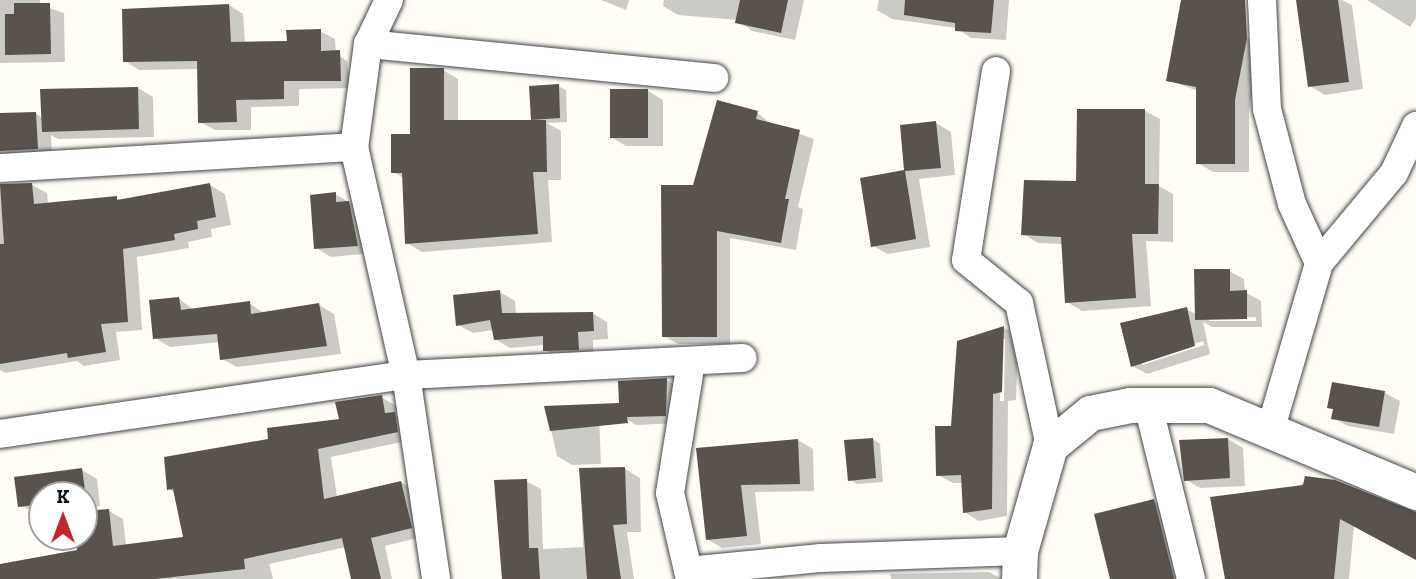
<!DOCTYPE html>
<style>
body{margin:0}
#map{position:relative;width:1416px;height:579px;overflow:hidden;background:#fffdf5;font-family:"Zilla Slab",serif}
div>[style]{position:absolute}
[style*='--x']{left:calc(var(--x)*1px);top:calc(var(--y)*1px);width:calc(var(--w)*1px);rotate:calc(var(--a)*1deg)}
.shadow>*{inset:0;background:#0003}
.building>*{inset:0;background:#5a524d}
.roads{filter:drop-shadow(0 0 2px #444) drop-shadow(0 0 2px #444)}
.minor>*{height:28px;margin:-14px;padding:0 14px;transform-origin:14px;border-radius:14px;background:#fff}
.tertiary>*{height:35px;margin:-17.5px;padding:0 17.5px;transform-origin:17.5px;border-radius:17.5px;background:#fff}
span{translate:-50% -50%;white-space:nowrap;text-align:center;line-height:1.15;-webkit-text-stroke:7px #fff;paint-order:stroke}
.north{position:absolute;left:28px;top:481px;width:70px;height:70px;box-sizing:border-box;background:#fff;border:2px solid #a0a0a0;border-radius:50%;rotate:0deg;font-size:19px;font-weight:700;line-height:28px;text-align:center;color:#111}
.north::after{content:'';display:block;margin:auto;width:24px;height:32px;background:#c4262e;clip-path:polygon(50% 0,100% 100%,50% 72%,0 100%)}
</style>
<div id="map">
<div class="shadow">
<div style="clip-path:polygon(0 0,40px 0,40px 5px,64px 13px,65px 62px,0 63px)"></div>
<div style="clip-path:polygon(601px 0,629px 0,626px 10px)"></div>
<div style="clip-path:polygon(664px 0,804px 0,795px 40px,752px 31px,738px 20px,678px 15px,663px 6px)"></div>
<div style="clip-path:polygon(879px 0,1009px 0,1006px 40px,971px 38px,956px 28px,892px 19px,877px 10px)"></div>
<div style="clip-path:polygon(1298px 0,1342px 0,1352px 5px,1363px 89px,1325px 95px,1310px 86px)"></div>
<div style="clip-path:polygon(1367px 0,1416px 0,1416px 18px,1410px 27px)"></div>
<div style="clip-path:polygon(229px 5px,243px 14px,245px 44px,288px 43px,320px 31px,335px 39px,336px 54px,347px 61px,350px 88px,299px 89px,299px 106px,251px 107px,251px 130px,215px 130px,200px 122px,199px 69px,139px 70px,125px 61px)"></div>
<div style="clip-path:polygon(1246px 37px,1261px 46px,1249px 110px,1249px 172px,1213px 172px,1198px 163px,1198px 91px,1168px 80px)"></div>
<div style="clip-path:polygon(443px 70px,458px 79px,458px 122px,538px 122px,532px 119px,558px 86px,566px 90px,567px 122px,547px 123px,561px 131px,561px 180px,548px 180px,552px 242px,422px 252px,407px 243px,404px 178px,393px 172px)"></div>
<div style="clip-path:polygon(138px 88px,153px 97px,154px 137px,58px 139px,51px 135px,52px 157px,12px 160px,0 153px,0 115px,36px 114px,43px 118px)"></div>
<div style="clip-path:polygon(648px 91px,663px 100px,663px 146px,626px 146px,611px 137px)"></div>
<div style="clip-path:polygon(718px 102px,759px 114px,752px 127px,759px 114px,771px 124px,814px 139px,798px 207px,803px 209px,796px 250px,730px 238px,730px 344px,678px 344px,664px 336px,663px 187px,695px 187px)"></div>
<div style="clip-path:polygon(1145px 111px,1160px 119px,1159px 186px,1173px 194px,1173px 242px,1146px 241px,1151px 306px,1082px 311px,1067px 302px,1063px 244px,1038px 243px,1023px 234px)"></div>
<div style="clip-path:polygon(936px 123px,951px 132px,955px 175px,919px 179px,930px 247px,888px 254px,873px 246px,862px 179px,905px 172px,902px 126px)"></div>
<div style="clip-path:polygon(0 185px,32px 185px,47px 193px,48px 204px,116px 198px,122px 201px,210px 185px,225px 194px,231px 225px,211px 229px,212px 237px,188px 242px,189px 248px,137px 257px,142px 330px,116px 332px,120px 360px,84px 366px,77px 361px,5px 373px,0 370px)"></div>
<div style="clip-path:polygon(335px 194px,364px 211px,373px 253px,331px 257px,316px 248px)"></div>
<div style="clip-path:polygon(evenodd,1229px 271px,1244px 279px,1245px 292px,1261px 301px,1262px 327px,1212px 327px,1203px 322px,1210px 354px,1147px 374px,1133px 366px,1187px 309px,1197px 315px,1229px 271px,1256px 317px,1256px 321px,1209px 321px,1209px 318px,1256px 317px,1229px 271px,1203px 341px,1204px 345px,1142px 365px,1142px 361px,1203px 341px)"></div>
<div style="clip-path:polygon(500px 292px,515px 301px,516px 314px,592px 313px,607px 322px,608px 339px,593px 340px,593px 357px,559px 359px,545px 350px,545px 345px,510px 348px,495px 339px,494px 330px,473px 333px,458px 325px)"></div>
<div style="clip-path:polygon(179px 299px,194px 310px,249px 303px,265px 314px,319px 305px,334px 314px,341px 354px,237px 367px,222px 359px,220px 342px,170px 347px,155px 338px)"></div>
<div style="clip-path:polygon(evenodd,1004px 328px,1018px 336px,1016px 400px,1008px 401px,1007px 516px,979px 521px,964px 512px,963px 483px,953px 483px,938px 475px,953px 428px,1004px 328px,1002px 339px,1005px 339px,1004px 401px,1000px 401px,1002px 339px)"></div>
<div style="clip-path:polygon(667px 380px,682px 389px,680px 423px,636px 425px,621px 416px)"></div>
<div style="clip-path:polygon(1385px 393px,1400px 401px,1394px 434px,1348px 426px,1333px 418px,1334px 410px,1329px 407px)"></div>
<div style="clip-path:polygon(381px 397px,396px 406px,398px 416px,409px 422px,411px 440px,331px 457px,337px 497px,401px 482px,415px 491px,425px 536px,385px 546px,392px 579px,353px 579px,346px 547px,269px 564px,273px 579px,0 579px,0 567px,78px 551px,84px 513px,109px 511px,123px 519px,126px 546px,185px 539px,174px 492px,169px 489px,270px 440px,341px 420px)"></div>
<div style="clip-path:polygon(546px 408px,599px 415px,601px 464px,572px 465px,557px 456px)"></div>
<div style="clip-path:polygon(873px 439px,880px 444px,883px 482px,857px 484px,850px 480px)"></div>
<div style="clip-path:polygon(1228px 439px,1243px 448px,1245px 486px,1200px 488px,1185px 479px)"></div>
<div style="clip-path:polygon(798px 440px,813px 449px,814px 491px,755px 492px,761px 544px,722px 548px,707px 539px,698px 449px)"></div>
<div style="clip-path:polygon(625px 469px,640px 478px,641px 532px,627px 532px,634px 579px,503px 579px,526px 481px,541px 489px,543px 549px,583px 547px,580px 470px)"></div>
<div style="clip-path:polygon(82px 470px,97px 479px,100px 506px,84px 508px,84px 495px,42px 495px,42px 514px,20px 506px)"></div>
<div style="clip-path:polygon(1307px 478px,1328px 479px,1416px 512px,1416px 555px,1354px 526px,1349px 579px,1226px 579px)"></div>
<div style="clip-path:polygon(1154px 501px,1169px 510px,1186px 579px,1112px 579px)"></div>
<div style="clip-path:polygon(989px 572px,1002px 579px,891px 579px,890px 574px)"></div>
</div>
<div class="building">
<div style="clip-path:polygon(740px 0,788px 0,781px 33px,735px 23px)"></div>
<div style="clip-path:polygon(905px 0,994px 0,991px 33px,955px 31px,955px 23px,904px 15px)"></div>
<div style="clip-path:polygon(1181px 0,1245px 0,1247px 38px,1235px 100px,1235px 164px,1196px 164px,1196px 87px,1166px 81px)"></div>
<div style="clip-path:polygon(1296px 0,1338px 0,1349px 82px,1308px 87px)"></div>
<div style="clip-path:polygon(14px 3px,50px 3px,51px 54px,5px 55px,5px 14px,14px 14px)"></div>
<div style="clip-path:polygon(229px 4px,231px 42px,287px 41px,286px 30px,321px 29px,321px 51px,340px 50px,341px 81px,284px 81px,284px 99px,236px 100px,237px 122px,198px 123px,197px 61px,123px 62px,122px 9px)"></div>
<div style="clip-path:polygon(410px 68px,444px 68px,444px 120px,546px 120px,547px 172px,533px 172px,538px 234px,405px 244px,402px 173px,391px 173px,391px 134px,410px 134px)"></div>
<div style="clip-path:polygon(559px 84px,560px 118px,531px 120px,529px 86px)"></div>
<div style="clip-path:polygon(138px 87px,139px 129px,42px 132px,40px 89px)"></div>
<div style="clip-path:polygon(610px 89px,648px 89px,648px 138px,610px 138px)"></div>
<div style="clip-path:polygon(717px 100px,758px 111px,756px 119px,800px 130px,785px 199px,789px 199px,781px 243px,717px 231px,717px 337px,662px 337px,661px 185px,693px 185px)"></div>
<div style="clip-path:polygon(1077px 109px,1145px 109px,1145px 184px,1159px 184px,1158px 234px,1132px 234px,1136px 298px,1065px 303px,1061px 237px,1021px 235px,1024px 180px,1076px 181px)"></div>
<div style="clip-path:polygon(36px 112px,38px 149px,0 151px,0 113px)"></div>
<div style="clip-path:polygon(936px 121px,941px 168px,905px 171px,916px 239px,871px 247px,860px 178px,904px 170px,900px 125px)"></div>
<div style="clip-path:polygon(32px 183px,34px 204px,117px 196px,117px 200px,210px 183px,216px 217px,197px 221px,198px 229px,174px 234px,175px 240px,123px 249px,128px 322px,101px 324px,106px 352px,68px 358px,67px 353px,0 364px,0 244px,4px 244px,0 184px)"></div>
<div style="clip-path:polygon(336px 192px,336px 202px,349px 201px,358px 246px,314px 249px,310px 195px)"></div>
<div style="clip-path:polygon(1194px 269px,1230px 269px,1230px 291px,1247px 290px,1247px 319px,1195px 320px)"></div>
<div style="clip-path:polygon(500px 290px,502px 313px,593px 312px,594px 331px,578px 332px,579px 350px,543px 351px,543px 336px,494px 340px,490px 320px,456px 326px,453px 295px)"></div>
<div style="clip-path:polygon(179px 297px,181px 310px,250px 301px,251px 314px,319px 303px,327px 346px,220px 360px,217px 334px,153px 339px,149px 300px)"></div>
<div style="clip-path:polygon(1187px 307px,1195px 346px,1131px 367px,1120px 323px)"></div>
<div style="clip-path:polygon(1004px 326px,1002px 392px,993px 394px,992px 509px,963px 513px,961px 475px,936px 476px,935px 426px,951px 426px,957px 341px)"></div>
<div style="clip-path:polygon(667px 378px,666px 416px,627px 417px,628px 423px,550px 431px,544px 406px,619px 403px,618px 381px)"></div>
<div style="clip-path:polygon(1332px 382px,1385px 391px,1379px 427px,1331px 419px,1333px 409px,1327px 408px)"></div>
<div style="clip-path:polygon(382px 395px,385px 413px,395px 412px,398px 432px,318px 449px,324px 499px,401px 481px,412px 528px,371px 538px,381px 579px,351px 579px,342px 538px,244px 559px,245px 569px,155px 579px,0 579px,0 564px,77px 550px,76px 537px,84px 537px,84px 511px,109px 509px,113px 546px,183px 537px,173px 489px,167px 490px,164px 457px,268px 439px,267px 428px,339px 419px,335px 402px)"></div>
<div style="clip-path:polygon(873px 438px,876px 478px,848px 481px,844px 440px)"></div>
<div style="clip-path:polygon(1228px 438px,1230px 478px,1184px 481px,1179px 440px)"></div>
<div style="clip-path:polygon(798px 439px,800px 484px,741px 485px,747px 536px,706px 540px,696px 448px)"></div>
<div style="clip-path:polygon(625px 467px,627px 524px,613px 525px,621px 579px,587px 579px,579px 468px)"></div>
<div style="clip-path:polygon(82px 468px,86px 498px,42px 495px,42px 504px,18px 507px,14px 477px)"></div>
<div style="clip-path:polygon(1305px 476px,1335px 480px,1416px 512px,1416px 560px,1340px 519px,1334px 579px,1225px 579px,1210px 497px,1303px 485px)"></div>
<div style="clip-path:polygon(527px 479px,529px 548px,538px 548px,540px 579px,502px 579px,494px 480px)"></div>
<div style="clip-path:polygon(1154px 499px,1174px 579px,1110px 579px,1094px 514px)"></div>
</div>
<div class="roads">
<div class="minor">
<div style="--x:389;--y:0;--w:49;--a:115.5"></div>
<div style="--x:368;--y:44;--w:104;--a:97.7"></div>
<div style="--x:354;--y:147;--w:234;--a:77.2"></div>
<div style="--x:406;--y:375;--w:206;--a:81.6"></div>
<div style="--x:1262;--y:0;--w:109;--a:87.4"></div>
<div style="--x:1267;--y:109;--w:98;--a:75.3"></div>
<div style="--x:1292;--y:204;--w:65;--a:65.4"></div>
<div style="--x:368;--y:44;--w:348;--a:5.6"></div>
<div style="--x:996;--y:71;--w:191;--a:99"></div>
<div style="--x:966;--y:260;--w:68;--a:39.1"></div>
<div style="--x:1019;--y:303;--w:146;--a:77.8"></div>
<div style="--x:0;--y:168;--w:355;--a:-3.4"></div>
<div style="--x:1148;--y:405;--w:179;--a:76.1"></div>
<div style="--x:1270;--y:431;--w:175;--a:-73.7"></div>
<div style="--x:1319;--y:263;--w:117;--a:-50.2"></div>
<div style="--x:1394;--y:173;--w:52;--a:-64.9"></div>
<div style="--x:0;--y:434;--w:410;--a:-8.3"></div>
<div style="--x:406;--y:375;--w:337;--a:-2.9"></div>
<div style="--x:688;--y:571;--w:134;--a:-5.6"></div>
<div style="--x:821;--y:558;--w:199;--a:-2"></div>
<div style="--x:690;--y:579;--w:88;--a:-103.1"></div>
<div style="--x:670;--y:493;--w:133;--a:-80.9"></div>
</div>
<div class="tertiary">
<div style="--x:1019;--y:579;--w:28;--a:-88"></div>
<div style="--x:1020;--y:551;--w:109;--a:-74.1"></div>
<div style="--x:1050;--y:446;--w:52;--a:-39.5"></div>
<div style="--x:1090;--y:413;--w:41;--a:-11.3"></div>
<div style="--x:1130;--y:405;--w:79;--a:0"></div>
<div style="--x:1209;--y:405;--w:225;--a:22.8"></div>
</div>
</div>
<div class="north">K</div>
</div>
